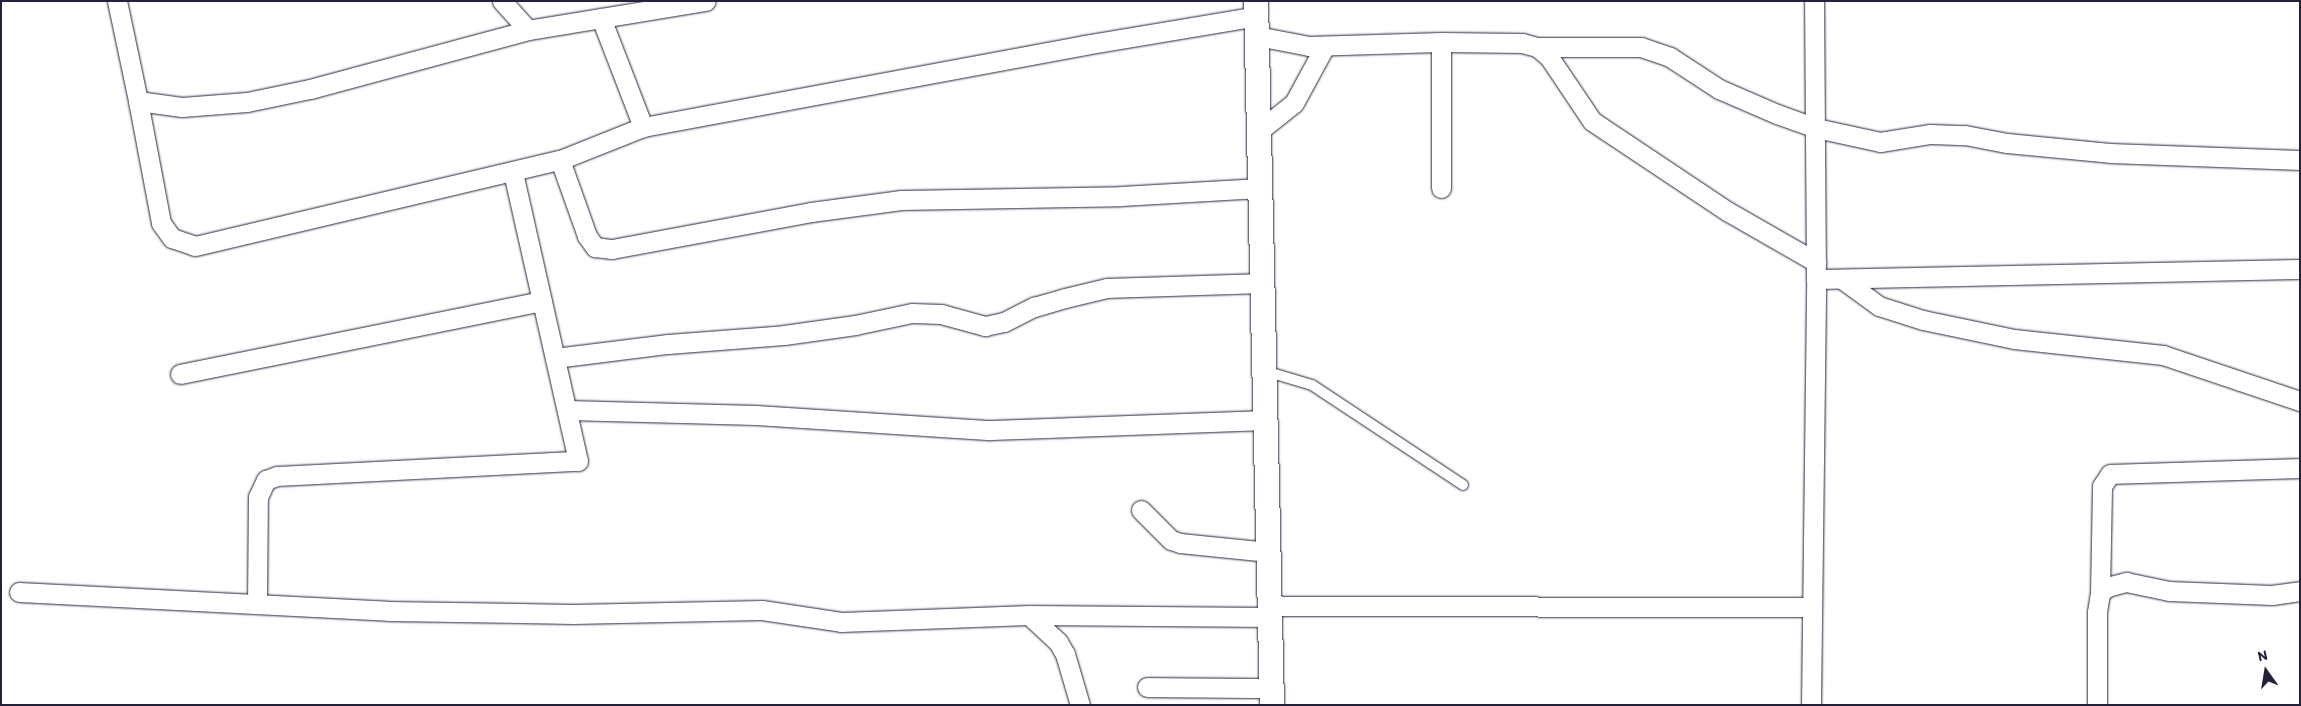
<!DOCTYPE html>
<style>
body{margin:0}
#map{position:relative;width:2301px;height:706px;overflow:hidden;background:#fff;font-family:Itim,sans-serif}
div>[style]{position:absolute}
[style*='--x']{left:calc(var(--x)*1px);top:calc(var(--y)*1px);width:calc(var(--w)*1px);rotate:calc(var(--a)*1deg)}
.roads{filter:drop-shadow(0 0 1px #22223b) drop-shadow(0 0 1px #22223b)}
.service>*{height:10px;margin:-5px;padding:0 5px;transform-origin:5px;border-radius:5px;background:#fff}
.minor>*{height:19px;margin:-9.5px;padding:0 9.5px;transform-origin:9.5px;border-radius:9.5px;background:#fff}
.tertiary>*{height:24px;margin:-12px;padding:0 12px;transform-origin:12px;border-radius:12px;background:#fff}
span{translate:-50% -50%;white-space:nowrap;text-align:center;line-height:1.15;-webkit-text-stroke:5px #fff;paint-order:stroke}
.frame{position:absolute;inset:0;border:2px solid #22223b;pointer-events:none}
.north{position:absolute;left:2241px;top:646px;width:50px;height:50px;-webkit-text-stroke:4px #fff;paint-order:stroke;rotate:347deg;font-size:14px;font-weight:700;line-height:20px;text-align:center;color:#22223b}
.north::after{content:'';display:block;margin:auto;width:18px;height:22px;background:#22223b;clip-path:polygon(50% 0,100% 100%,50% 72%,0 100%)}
</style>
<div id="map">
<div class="roads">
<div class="service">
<div style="--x:1265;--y:371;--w:49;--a:16.6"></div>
<div style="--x:1312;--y:385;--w:181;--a:33.5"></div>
</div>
<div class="minor">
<div style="--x:117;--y:1;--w:102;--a:78.1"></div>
<div style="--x:138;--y:101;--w:44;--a:7.8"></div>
<div style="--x:182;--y:107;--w:65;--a:-4.4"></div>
<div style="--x:247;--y:102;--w:64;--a:-11.7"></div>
<div style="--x:310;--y:89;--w:226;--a:-15.1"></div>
<div style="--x:528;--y:30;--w:180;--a:-9.3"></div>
<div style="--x:502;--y:1;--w:39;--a:48"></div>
<div style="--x:601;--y:18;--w:117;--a:68.9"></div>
<div style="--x:1257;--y:36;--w:53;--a:10.9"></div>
<div style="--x:1309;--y:46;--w:132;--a:-1.7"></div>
<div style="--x:1441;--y:42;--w:81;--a:0.7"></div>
<div style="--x:1522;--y:43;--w:16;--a:15"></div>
<div style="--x:1537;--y:47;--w:16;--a:40"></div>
<div style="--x:1549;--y:57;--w:77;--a:56.1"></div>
<div style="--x:1592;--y:121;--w:162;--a:33.7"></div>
<div style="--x:1727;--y:211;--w:103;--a:29.8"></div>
<div style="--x:1441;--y:42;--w:146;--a:90"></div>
<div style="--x:1537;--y:47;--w:104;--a:0"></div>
<div style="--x:1641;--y:47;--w:31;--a:19"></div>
<div style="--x:1670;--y:57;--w:59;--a:33.1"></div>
<div style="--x:1719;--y:89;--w:63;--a:23.3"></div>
<div style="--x:1777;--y:114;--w:41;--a:19.7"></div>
<div style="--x:1816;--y:128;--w:66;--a:12.3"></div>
<div style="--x:1880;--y:142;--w:51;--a:-9.1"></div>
<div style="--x:1930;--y:134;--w:35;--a:2"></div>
<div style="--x:1965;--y:135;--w:43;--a:10.8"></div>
<div style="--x:2007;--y:143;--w:103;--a:5.5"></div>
<div style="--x:2110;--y:153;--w:190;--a:2.1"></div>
<div style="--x:138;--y:101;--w:124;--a:79.3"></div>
<div style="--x:161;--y:223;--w:19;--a:54"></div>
<div style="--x:172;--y:238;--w:24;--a:19"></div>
<div style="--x:195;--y:246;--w:375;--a:-13.3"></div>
<div style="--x:560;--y:160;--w:89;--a:-21.7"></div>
<div style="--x:643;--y:127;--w:449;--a:-10.5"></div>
<div style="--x:1084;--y:45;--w:175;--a:-9.5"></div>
<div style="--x:1260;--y:130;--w:43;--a:-38.5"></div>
<div style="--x:1294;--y:103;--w:65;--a:-61.5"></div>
<div style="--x:560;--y:160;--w:81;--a:70.4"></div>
<div style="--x:587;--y:236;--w:14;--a:54"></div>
<div style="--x:595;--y:247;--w:17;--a:7"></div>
<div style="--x:612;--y:249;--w:202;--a:-10.5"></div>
<div style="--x:811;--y:212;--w:91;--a:-7.6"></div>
<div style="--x:901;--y:200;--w:220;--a:-1"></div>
<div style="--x:1121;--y:196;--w:139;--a:-3.3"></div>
<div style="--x:1816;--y:279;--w:484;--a:-1.2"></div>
<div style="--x:1842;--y:279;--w:46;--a:36.1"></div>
<div style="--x:1879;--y:306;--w:46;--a:17.7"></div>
<div style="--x:1923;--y:320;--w:93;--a:11.8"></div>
<div style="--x:2014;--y:339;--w:150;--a:6.1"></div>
<div style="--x:2163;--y:355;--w:145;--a:18.6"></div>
<div style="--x:555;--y:358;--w:114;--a:-7.1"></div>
<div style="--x:668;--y:344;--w:116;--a:-4.4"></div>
<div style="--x:784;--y:335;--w:72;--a:-8"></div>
<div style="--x:855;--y:325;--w:58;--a:-11.9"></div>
<div style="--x:912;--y:313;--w:29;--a:2"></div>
<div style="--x:941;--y:314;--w:46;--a:15.3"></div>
<div style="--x:985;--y:326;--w:19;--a:-12"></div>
<div style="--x:1004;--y:322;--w:34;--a:-27"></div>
<div style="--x:1034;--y:307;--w:32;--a:-16"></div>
<div style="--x:1065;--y:298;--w:43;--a:-13.4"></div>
<div style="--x:1107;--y:288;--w:155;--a:-1.8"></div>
<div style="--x:180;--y:374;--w:369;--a:-11.4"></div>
<div style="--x:567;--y:410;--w:189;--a:1.5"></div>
<div style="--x:756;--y:415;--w:235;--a:3.7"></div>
<div style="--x:991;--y:430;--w:275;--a:-2.1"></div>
<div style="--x:1141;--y:510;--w:42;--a:45"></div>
<div style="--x:1171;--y:540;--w:9;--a:18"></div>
<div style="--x:1180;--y:543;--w:89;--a:5.8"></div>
<div style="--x:19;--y:592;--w:369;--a:2.9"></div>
<div style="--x:388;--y:611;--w:185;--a:0.9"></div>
<div style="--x:573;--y:614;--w:189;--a:-1.2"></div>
<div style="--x:762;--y:610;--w:80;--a:8.6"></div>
<div style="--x:841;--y:622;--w:188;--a:-2.1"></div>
<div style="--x:1029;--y:615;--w:242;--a:0.5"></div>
<div style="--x:2100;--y:593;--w:107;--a:-88.9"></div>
<div style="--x:2102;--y:486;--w:14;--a:-56"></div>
<div style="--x:2110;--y:474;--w:190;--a:-1.8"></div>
<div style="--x:257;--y:604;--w:107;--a:-89.5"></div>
<div style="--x:258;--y:497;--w:19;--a:-65"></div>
<div style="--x:266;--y:480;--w:12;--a:-20"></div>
<div style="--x:277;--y:476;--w:301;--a:-2.9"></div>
<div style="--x:578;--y:461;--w:296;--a:-102.7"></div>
<div style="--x:1271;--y:606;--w:541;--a:0.11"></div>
<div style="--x:1029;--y:615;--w:40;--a:43"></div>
<div style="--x:1058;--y:642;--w:14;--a:60"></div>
<div style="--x:1065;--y:654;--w:53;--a:73.6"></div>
<div style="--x:1147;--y:687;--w:125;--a:0.5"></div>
<div style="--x:1811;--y:705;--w:426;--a:-89.3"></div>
<div style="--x:1816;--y:279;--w:278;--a:-90.4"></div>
<div style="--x:2097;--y:705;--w:93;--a:-90"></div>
<div style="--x:2097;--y:612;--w:19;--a:-81"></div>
<div style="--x:2100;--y:593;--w:9;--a:-41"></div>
<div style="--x:2107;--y:587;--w:20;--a:-15"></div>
<div style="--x:2126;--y:582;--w:44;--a:11.8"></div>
<div style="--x:2169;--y:591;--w:103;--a:2.2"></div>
<div style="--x:2272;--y:595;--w:28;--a:-8"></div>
</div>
<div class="tertiary">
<div style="--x:1256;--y:1;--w:704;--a:88.7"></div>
</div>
</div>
<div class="frame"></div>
<div class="north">N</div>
</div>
